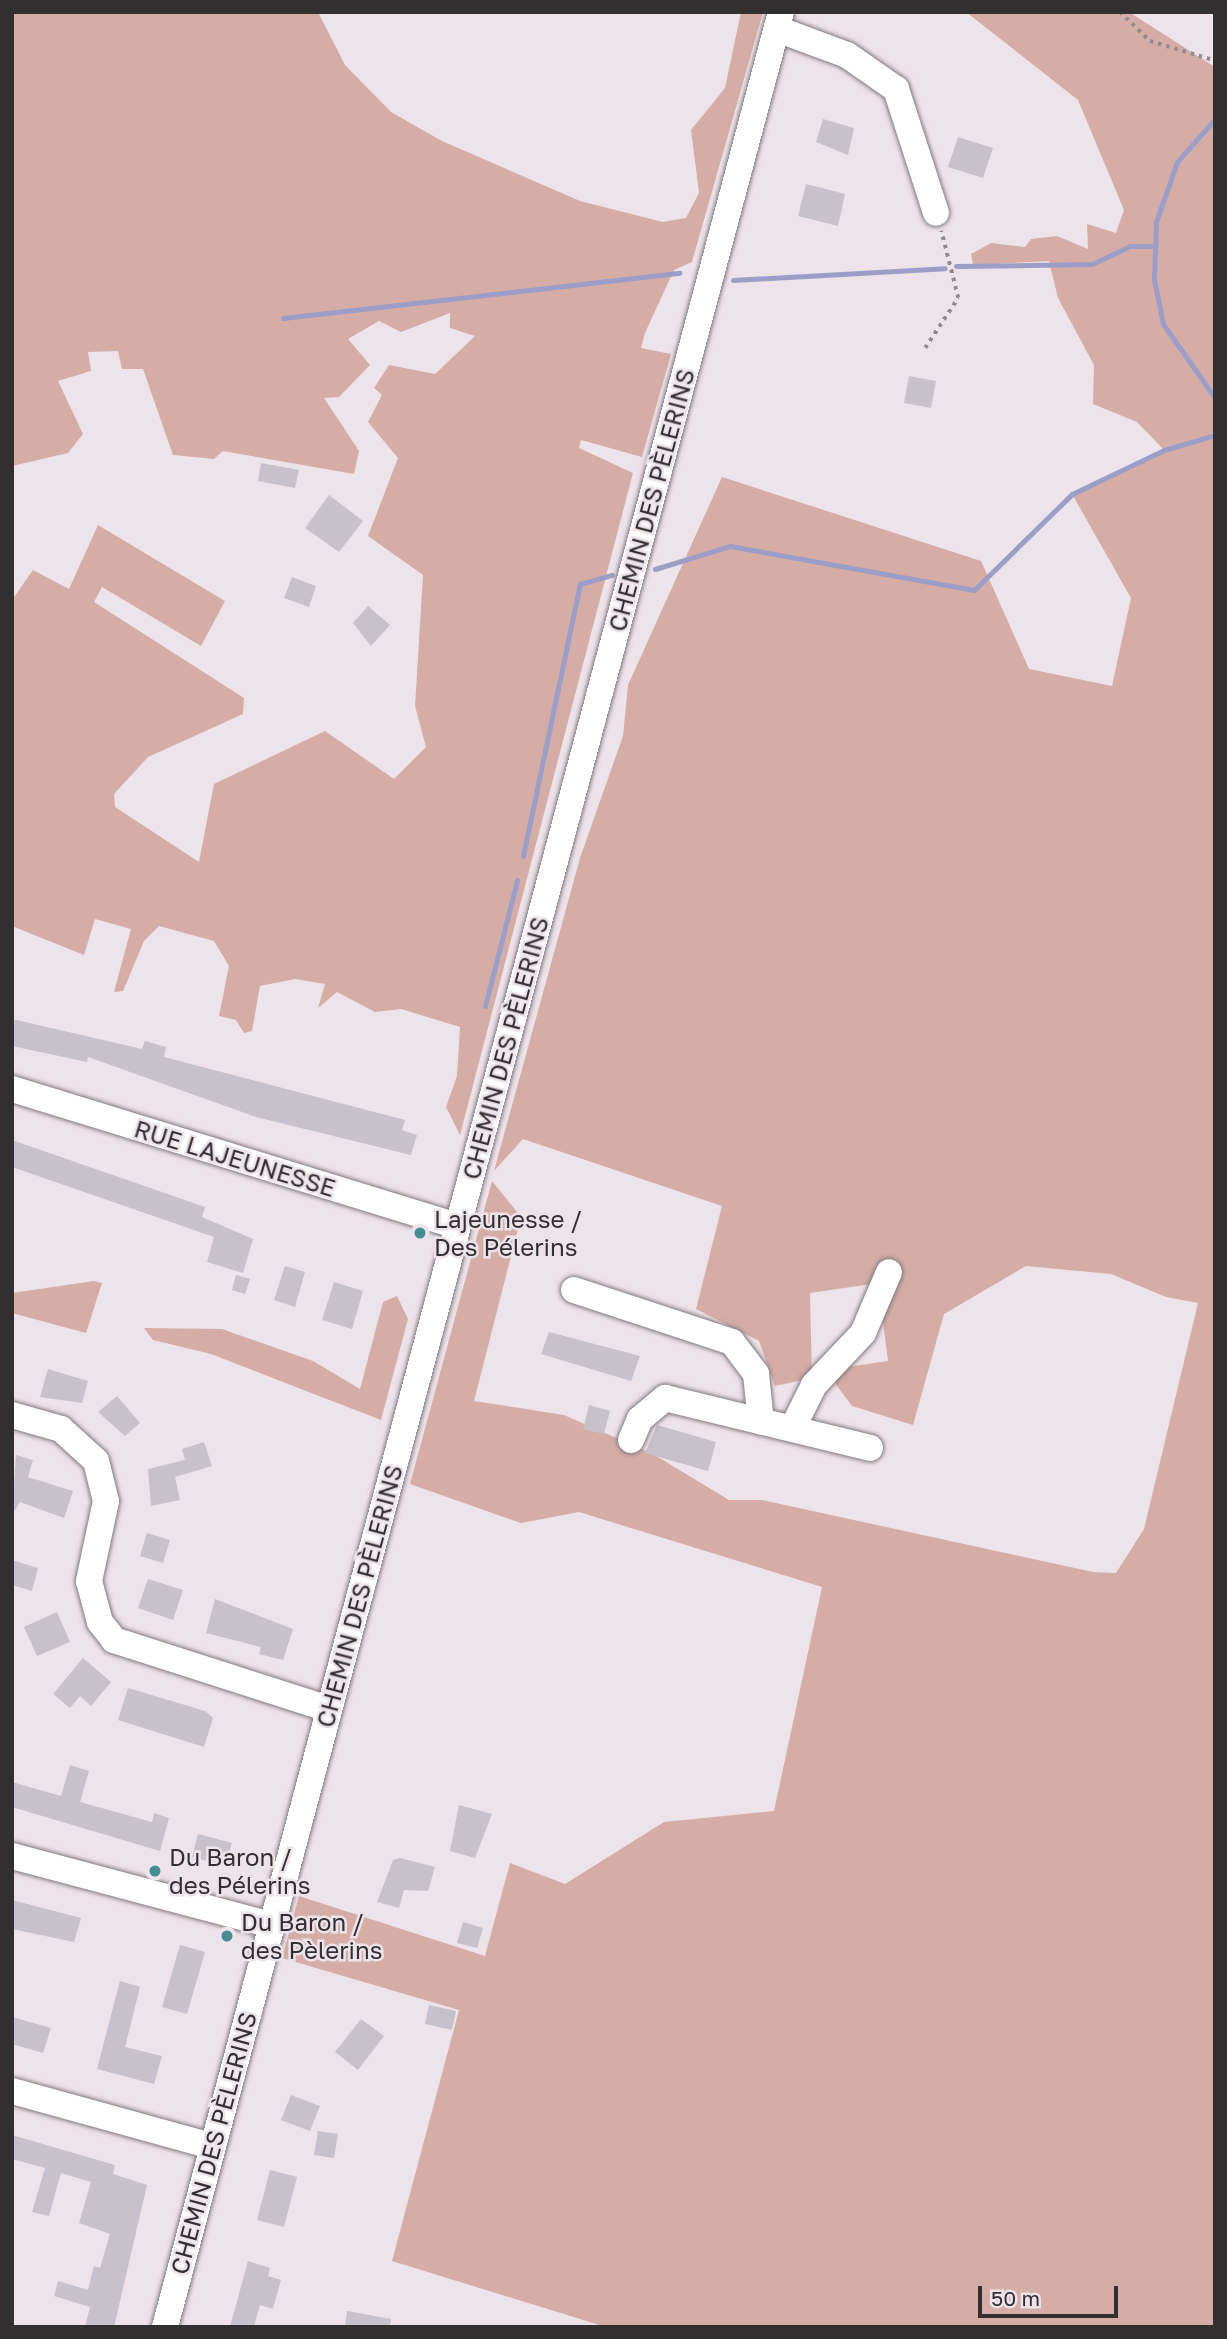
<!DOCTYPE html>
<meta charset="utf-8">
<style>
body{margin:0}
#map{position:relative;width:1227px;height:2339px;overflow:hidden;background:#ede3ea;font-family:"Golos Text",sans-serif}
div>[style]{position:absolute}
[style*='--x']{left:calc(var(--x)*1px);top:calc(var(--y)*1px);width:calc(var(--w)*1px);rotate:calc(var(--a)*1deg)}
.green>*{inset:0;background:#d5ada6}
.stream>*{height:5px;margin:-2.5px;padding:0 2.5px;transform-origin:2.5px;border-radius:2.5px;background:#9c9ec8}
.building>*{inset:0;background:#c6c1ca}
.path>*{height:3.5px;margin-top:-1.75px;transform-origin:0;background:repeating-linear-gradient(90deg,#928b90 0 3.5px,transparent 0 8.5px)}
.roads{filter:drop-shadow(0 0 2px #82797f) drop-shadow(0 0 2px #82797f)}
.minor>*{height:26px;margin:-13px;padding:0 13px;transform-origin:13px;border-radius:13px;background:#fff}
.dots>*{width:19px;height:19px;translate:-50% -50%;box-sizing:border-box;border:4px solid #ede3ea;border-radius:50%}
span{translate:-50% -50%;white-space:nowrap;text-align:center;line-height:1.15;-webkit-text-stroke:5px #ede3ea;paint-order:stroke}
.street-label{font-size:24px;color:#322f31}
.poi-label{font-size:24px;color:#322f31}
.left{translate:0 -50%;text-align:left}
.frame{position:absolute;inset:0;border:14px solid #322f31;pointer-events:none}
.scale{position:absolute;left:978px;top:2286px;width:140px;height:32px;box-sizing:border-box;border:4px solid #322f31;border-top:0;padding-left:9px;font-size:21px;line-height:24px;white-space:nowrap;color:#322f31;-webkit-text-stroke:5px #ede3ea;paint-order:stroke}
</style>
<div id="map">
<div class="green">
<div style="clip-path:polygon(12px 12px,318px 12px,345px 65px,391px 112px,442px 141px,580px 201px,663px 222px,686px 218px,699px 193px,691px 130px,725px 88px,741px 12px,763px 12px,692px 262px,674px 270px,645px 333px,641px 348px,671px 354px,642px 457px,581px 440px,579px 448px,633px 473px,460px 1135px,446px 1107px,457px 1076px,460px 1027px,401px 1009px,375px 1012px,337px 992px,318px 1008px,325px 984px,295px 979px,260px 986px,252px 1031px,244px 1033px,236px 1020px,219px 1016px,229px 966px,214px 941px,159px 926px,144px 941px,123px 991px,114px 992px,131px 929px,95px 919px,84px 955px,12px 926px,12px 600px,33px 570px,69px 589px,98px 525px,225px 601px,201px 646px,102px 587px,94px 602px,244px 698px,243px 714px,148px 757px,114px 794px,115px 807px,199px 862px,214px 784px,325px 731px,394px 779px,426px 747px,415px 706px,423px 575px,368px 536px,398px 458px,368px 422px,382px 395px,374px 388px,389px 365px,435px 374px,475px 336px,450px 328px,450px 313px,401px 332px,379px 321px,348px 339px,370px 365px,339px 397px,324px 398px,359px 451px,354px 474px,223px 451px,214px 459px,173px 455px,143px 369px,122px 369px,118px 351px,88px 352px,91px 371px,58px 381px,83px 434px,68px 453px,12px 466px)"></div>
<div style="clip-path:polygon(966px 12px,1129px 12px,1215px 67px,1215px 2327px,606px 2327px,392px 2261px,459px 2010px,282px 1958px,299px 1896px,485px 1956px,510px 1863px,565px 1884px,664px 1822px,774px 1811px,822px 1587px,579px 1512px,521px 1523px,410px 1484px,492px 1181px,521px 1217px,474px 1401px,564px 1415px,653px 1454px,729px 1500px,762px 1500px,1093px 1572px,1116px 1573px,1144px 1529px,1198px 1303px,1166px 1297px,1111px 1274px,1026px 1266px,944px 1314px,913px 1425px,852px 1406px,831px 1378px,833px 1369px,888px 1361px,878px 1283px,810px 1293px,812px 1378px,775px 1386px,759px 1341px,696px 1309px,722px 1206px,523px 1139px,494px 1171px,580px 858px,623px 736px,628px 685px,722px 477px,981px 561px,1029px 669px,1112px 686px,1131px 598px,1072px 494px,1164px 450px,1137px 422px,1093px 404px,1094px 365px,1058px 298px,1049px 261px,973px 265px,971px 254px,991px 243px,1025px 247px,1031px 239px,1057px 236px,1088px 249px,1087px 224px,1116px 233px,1124px 210px,1078px 100px)"></div>
<div style="clip-path:polygon(94px 1281px,102px 1283px,86px 1333px,12px 1313px,12px 1293px)"></div>
<div style="clip-path:polygon(397px 1296px,408px 1319px,381px 1420px,211px 1354px,153px 1340px,144px 1328px,222px 1329px,313px 1361px,360px 1389px,383px 1302px)"></div>
</div>
<div class="stream">
<div style="--x:1215;--y:119;--w:57;--a:131.5"></div>
<div style="--x:1177;--y:162;--w:64;--a:109.3"></div>
<div style="--x:1156;--y:222;--w:58;--a:92"></div>
<div style="--x:1154;--y:280;--w:45;--a:78.4"></div>
<div style="--x:1163;--y:324;--w:90;--a:54.9"></div>
<div style="--x:956;--y:266;--w:136;--a:-0.8"></div>
<div style="--x:1092;--y:264;--w:42;--a:-25.3"></div>
<div style="--x:1130;--y:246;--w:25;--a:0"></div>
<div style="--x:733;--y:280;--w:212;--a:-3.2"></div>
<div style="--x:283;--y:318;--w:399;--a:-6.5"></div>
<div style="--x:655;--y:569;--w:78;--a:-17"></div>
<div style="--x:730;--y:546;--w:248;--a:10.2"></div>
<div style="--x:974;--y:590;--w:137;--a:-44.4"></div>
<div style="--x:1072;--y:494;--w:102;--a:-25.6"></div>
<div style="--x:1164;--y:450;--w:53;--a:-16.4"></div>
<div style="--x:523;--y:856;--w:278;--a:-78.2"></div>
<div style="--x:580;--y:584;--w:33;--a:-16"></div>
<div style="--x:485;--y:1006;--w:130;--a:-75.7"></div>
</div>
<div class="building">
<div style="clip-path:polygon(823px 119px,854px 128px,848px 155px,816px 142px)"></div>
<div style="clip-path:polygon(958px 137px,993px 148px,983px 178px,948px 167px)"></div>
<div style="clip-path:polygon(806px 184px,845px 194px,838px 226px,798px 216px)"></div>
<div style="clip-path:polygon(909px 376px,936px 381px,931px 408px,904px 403px)"></div>
<div style="clip-path:polygon(261px 463px,299px 470px,295px 488px,258px 481px)"></div>
<div style="clip-path:polygon(329px 495px,363px 521px,339px 552px,305px 528px)"></div>
<div style="clip-path:polygon(292px 577px,316px 586px,309px 607px,284px 598px)"></div>
<div style="clip-path:polygon(368px 606px,390px 625px,371px 646px,353px 623px)"></div>
<div style="clip-path:polygon(12px 1019px,142px 1049px,145px 1041px,166px 1047px,164px 1057px,405px 1120px,402px 1130px,417px 1135px,411px 1155px,256px 1117px,88px 1057px,87px 1062px,12px 1046px)"></div>
<div style="clip-path:polygon(12px 1140px,205px 1207px,202px 1217px,253px 1239px,243px 1273px,207px 1262px,214px 1237px,12px 1167px)"></div>
<div style="clip-path:polygon(285px 1266px,305px 1272px,295px 1307px,274px 1300px)"></div>
<div style="clip-path:polygon(236px 1275px,250px 1279px,245px 1294px,232px 1290px)"></div>
<div style="clip-path:polygon(334px 1282px,363px 1291px,352px 1329px,322px 1320px)"></div>
<div style="clip-path:polygon(549px 1332px,640px 1356px,631px 1381px,541px 1354px)"></div>
<div style="clip-path:polygon(48px 1369px,88px 1381px,82px 1403px,40px 1397px)"></div>
<div style="clip-path:polygon(117px 1396px,140px 1423px,125px 1436px,98px 1412px)"></div>
<div style="clip-path:polygon(589px 1405px,610px 1411px,604px 1434px,583px 1429px)"></div>
<div style="clip-path:polygon(657px 1425px,716px 1442px,708px 1471px,645px 1453px)"></div>
<div style="clip-path:polygon(204px 1442px,212px 1466px,175px 1477px,180px 1500px,151px 1506px,148px 1469px,185px 1460px,182px 1449px)"></div>
<div style="clip-path:polygon(16px 1455px,33px 1460px,28px 1477px,73px 1491px,64px 1518px,20px 1502px,12px 1515px)"></div>
<div style="clip-path:polygon(147px 1533px,170px 1540px,163px 1563px,140px 1556px)"></div>
<div style="clip-path:polygon(12px 1560px,38px 1568px,32px 1591px,12px 1585px)"></div>
<div style="clip-path:polygon(148px 1579px,183px 1590px,173px 1620px,138px 1608px)"></div>
<div style="clip-path:polygon(215px 1599px,293px 1629px,283px 1660px,259px 1654px,261px 1647px,206px 1633px)"></div>
<div style="clip-path:polygon(57px 1612px,70px 1642px,37px 1656px,24px 1627px)"></div>
<div style="clip-path:polygon(83px 1658px,111px 1682px,91px 1706px,80px 1696px,70px 1708px,53px 1694px)"></div>
<div style="clip-path:polygon(128px 1688px,205px 1711px,213px 1718px,204px 1747px,118px 1720px)"></div>
<div style="clip-path:polygon(70px 1765px,89px 1771px,80px 1802px,152px 1822px,154px 1813px,169px 1818px,160px 1851px,12px 1807px,12px 1782px,61px 1796px)"></div>
<div style="clip-path:polygon(459px 1805px,492px 1814px,475px 1858px,450px 1851px)"></div>
<div style="clip-path:polygon(198px 1834px,232px 1843px,225px 1866px,192px 1857px)"></div>
<div style="clip-path:polygon(400px 1858px,435px 1867px,428px 1891px,404px 1890px,399px 1908px,377px 1902px,393px 1860px)"></div>
<div style="clip-path:polygon(12px 1900px,81px 1918px,74px 1942px,12px 1929px)"></div>
<div style="clip-path:polygon(463px 1922px,483px 1928px,477px 1948px,457px 1943px)"></div>
<div style="clip-path:polygon(180px 1945px,205px 1952px,187px 2014px,162px 2007px)"></div>
<div style="clip-path:polygon(120px 1981px,140px 1987px,125px 2047px,162px 2056px,154px 2084px,97px 2069px)"></div>
<div style="clip-path:polygon(429px 2005px,456px 2011px,452px 2030px,425px 2024px)"></div>
<div style="clip-path:polygon(12px 2017px,51px 2028px,43px 2053px,12px 2044px)"></div>
<div style="clip-path:polygon(361px 2019px,384px 2036px,358px 2070px,335px 2052px)"></div>
<div style="clip-path:polygon(291px 2095px,320px 2106px,310px 2131px,281px 2120px)"></div>
<div style="clip-path:polygon(318px 2131px,338px 2134px,334px 2158px,314px 2155px)"></div>
<div style="clip-path:polygon(12px 2135px,115px 2165px,113px 2174px,147px 2185px,114px 2327px,85px 2327px,90px 2307px,54px 2296px,58px 2281px,88px 2290px,94px 2266px,100px 2268px,110px 2234px,79px 2223px,91px 2182px,61px 2173px,49px 2216px,32px 2212px,45px 2168px,12px 2159px)"></div>
<div style="clip-path:polygon(270px 2170px,297px 2177px,284px 2227px,257px 2220px)"></div>
<div style="clip-path:polygon(248px 2261px,270px 2268px,268px 2276px,281px 2280px,273px 2309px,260px 2305px,254px 2327px,230px 2327px)"></div>
<div style="clip-path:polygon(347px 2311px,391px 2319px,390px 2327px,345px 2327px)"></div>
</div>
<div class="path">
<div style="--x:1120;--y:12;--w:42;--a:44"></div>
<div style="--x:1150;--y:41;--w:63;--a:16.7"></div>
<div style="--x:925;--y:348;--w:60;--a:-56.6"></div>
<div style="--x:958;--y:298;--w:69;--a:-104.2"></div>
</div>
<div class="roads">
<div class="minor">
<div style="--x:777;--y:29;--w:75;--a:20.4"></div>
<div style="--x:847;--y:55;--w:60;--a:34.8"></div>
<div style="--x:896;--y:89;--w:130;--a:72.1"></div>
<div style="--x:12;--y:1089;--w:466;--a:17.1"></div>
<div style="--x:574;--y:1290;--w:166;--a:18.2"></div>
<div style="--x:732;--y:1342;--w:40;--a:53"></div>
<div style="--x:756;--y:1374;--w:48;--a:84.1"></div>
<div style="--x:12;--y:1415;--w:51;--a:15.9"></div>
<div style="--x:61;--y:1429;--w:47;--a:42.4"></div>
<div style="--x:96;--y:1461;--w:41;--a:76"></div>
<div style="--x:106;--y:1501;--w:82;--a:102"></div>
<div style="--x:89;--y:1581;--w:42;--a:75"></div>
<div style="--x:100;--y:1622;--w:23;--a:52"></div>
<div style="--x:114;--y:1640;--w:226;--a:17.8"></div>
<div style="--x:793;--y:1427;--w:47;--a:-63.4"></div>
<div style="--x:814;--y:1385;--w:71;--a:-46.7"></div>
<div style="--x:863;--y:1333;--w:66;--a:-66.9"></div>
<div style="--x:631;--y:1440;--w:23;--a:-67"></div>
<div style="--x:640;--y:1419;--w:33;--a:-40"></div>
<div style="--x:665;--y:1398;--w:211;--a:13.7"></div>
<div style="--x:12;--y:1856;--w:268;--a:14.9"></div>
<div style="--x:12;--y:2091;--w:207;--a:15.4"></div>
<div style="--x:165;--y:2327;--w:2396;--a:-75.1"></div>
</div>
</div>
<div class="dots">
<div style="left:420px;top:1233px;background:#458d93"></div>
<div style="left:155px;top:1871px;background:#458d93"></div>
<div style="left:227px;top:1936px;background:#458d93"></div>
</div>
<div class="street-label">
<span style="left:651px;top:500px;rotate:-75deg">CHEMIN DES PÈLERINS</span>
<span style="left:505px;top:1048px;rotate:-75deg">CHEMIN DES PÈLERINS</span>
<span style="left:235px;top:1158px;rotate:17deg">RUE LAJEUNESSE</span>
<span style="left:359px;top:1596px;rotate:-75deg">CHEMIN DES PÈLERINS</span>
<span style="left:213px;top:2143px;rotate:-75deg">CHEMIN DES PÈLERINS</span>
</div>
<div class="poi-label">
<span class="left" style="left:434px;top:1233px">Lajeunesse /<br>Des Pélerins</span>
<span class="left" style="left:169px;top:1871px">Du Baron /<br>des Pélerins</span>
<span class="left" style="left:241px;top:1936px">Du Baron /<br>des Pèlerins</span>
</div>
<div class="frame"></div>
<div class="scale">50 m</div>
</div>
